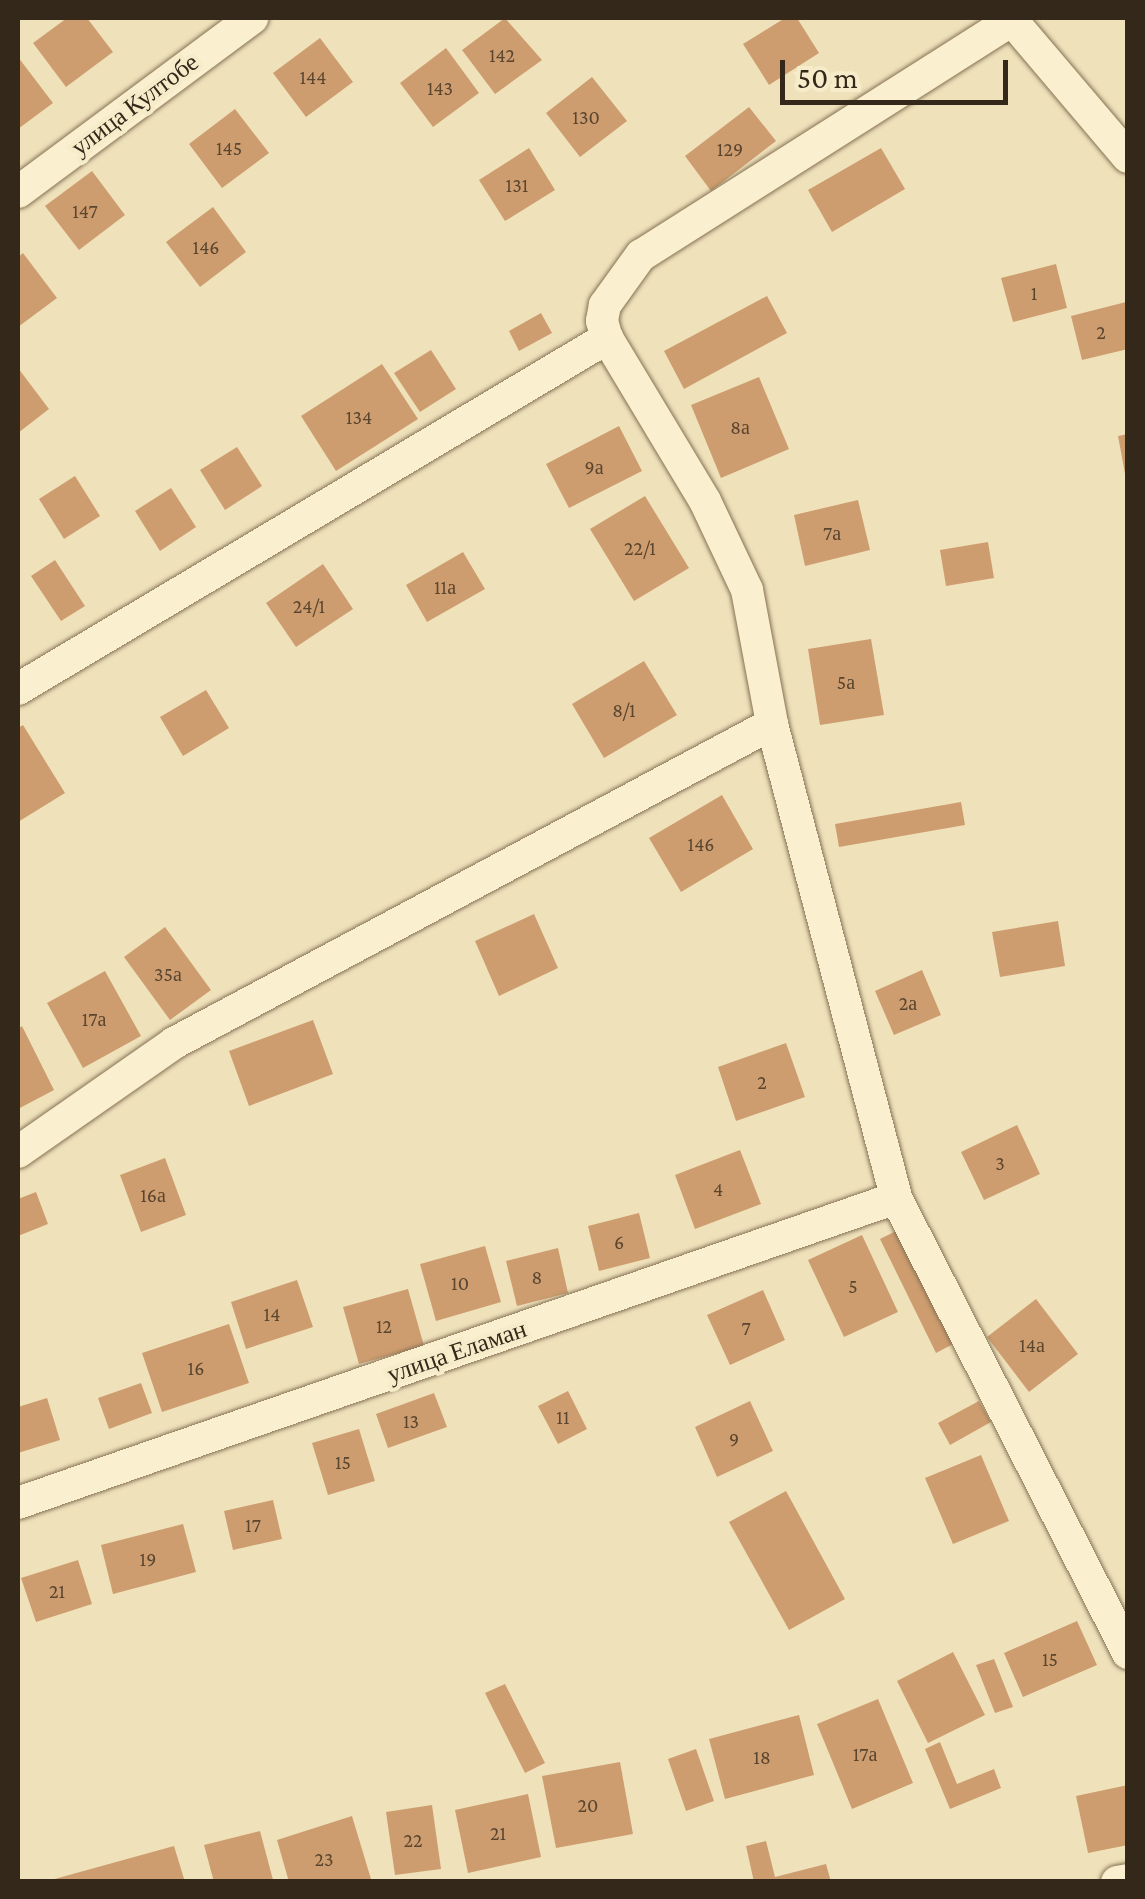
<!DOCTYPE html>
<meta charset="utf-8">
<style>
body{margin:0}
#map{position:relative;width:1145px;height:1899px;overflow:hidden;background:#efe2bb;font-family:"Crimson Pro",serif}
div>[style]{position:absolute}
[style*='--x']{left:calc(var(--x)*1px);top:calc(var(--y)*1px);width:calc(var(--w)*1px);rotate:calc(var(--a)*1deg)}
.building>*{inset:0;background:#ce9d6f}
.roads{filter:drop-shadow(0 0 2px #867255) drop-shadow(0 0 2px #867255)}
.minor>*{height:32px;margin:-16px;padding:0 16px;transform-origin:16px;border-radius:16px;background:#faefce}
span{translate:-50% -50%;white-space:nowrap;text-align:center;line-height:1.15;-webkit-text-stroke:8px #f6ecca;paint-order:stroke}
.number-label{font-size:20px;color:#5a452f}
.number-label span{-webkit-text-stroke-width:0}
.street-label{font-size:25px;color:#34281a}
.frame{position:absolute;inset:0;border:20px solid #34281a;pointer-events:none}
.scale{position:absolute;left:780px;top:60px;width:228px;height:45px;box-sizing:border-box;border:5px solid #34281a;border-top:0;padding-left:12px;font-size:30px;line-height:35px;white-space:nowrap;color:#34281a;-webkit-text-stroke:8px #f6ecca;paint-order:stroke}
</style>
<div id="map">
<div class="building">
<div style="clip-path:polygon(67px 18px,87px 18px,113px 52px,66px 87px,33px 43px)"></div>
<div style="clip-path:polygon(505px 18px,542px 60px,495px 94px,462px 50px)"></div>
<div style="clip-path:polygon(785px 18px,797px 18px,819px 53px,769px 85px,743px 44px)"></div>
<div style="clip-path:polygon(320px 38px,353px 82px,306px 117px,273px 73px)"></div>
<div style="clip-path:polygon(446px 48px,479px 93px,433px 127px,400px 83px)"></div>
<div style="clip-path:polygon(18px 57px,53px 103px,18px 129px)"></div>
<div style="clip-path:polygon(592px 77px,627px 121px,580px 157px,546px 113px)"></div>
<div style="clip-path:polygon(749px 107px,776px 141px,711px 191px,685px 156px)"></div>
<div style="clip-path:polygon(235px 109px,269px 153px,222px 188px,189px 144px)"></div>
<div style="clip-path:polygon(529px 148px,555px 190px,505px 221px,479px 180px)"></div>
<div style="clip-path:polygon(881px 148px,905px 189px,832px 232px,808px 190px)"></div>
<div style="clip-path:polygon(92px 171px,125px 215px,79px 250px,45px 206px)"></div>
<div style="clip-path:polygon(213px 207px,246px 252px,200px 287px,166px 242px)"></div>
<div style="clip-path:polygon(23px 253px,57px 298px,18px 327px,18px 257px)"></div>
<div style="clip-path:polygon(1056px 264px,1067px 308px,1013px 322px,1001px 278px)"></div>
<div style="clip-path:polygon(767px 296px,787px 333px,684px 389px,664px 351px)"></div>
<div style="clip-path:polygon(1126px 302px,1128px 349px,1082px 360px,1071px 316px)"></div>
<div style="clip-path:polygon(541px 313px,552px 333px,519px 351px,509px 331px)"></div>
<div style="clip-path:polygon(431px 350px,456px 389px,420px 412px,394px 373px)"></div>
<div style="clip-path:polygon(382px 364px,418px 419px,336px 471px,301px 416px)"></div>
<div style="clip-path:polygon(18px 368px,49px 409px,18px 433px)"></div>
<div style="clip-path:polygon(759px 377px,789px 449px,721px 478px,691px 405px)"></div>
<div style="clip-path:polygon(619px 426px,642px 471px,569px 508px,546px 464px)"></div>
<div style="clip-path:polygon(1128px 434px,1128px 478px,1126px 479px,1118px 436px)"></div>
<div style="clip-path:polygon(237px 447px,262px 486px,225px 510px,200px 470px)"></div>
<div style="clip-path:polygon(75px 476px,100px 516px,64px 539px,39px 499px)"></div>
<div style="clip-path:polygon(171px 488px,196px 527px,160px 551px,135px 511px)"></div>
<div style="clip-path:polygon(645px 496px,689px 568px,634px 601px,590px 529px)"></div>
<div style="clip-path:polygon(858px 500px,870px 550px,805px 566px,794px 515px)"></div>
<div style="clip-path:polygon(988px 542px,994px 578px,946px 586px,940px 550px)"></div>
<div style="clip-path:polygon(463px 552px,485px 589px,427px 622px,406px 585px)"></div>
<div style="clip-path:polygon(55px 560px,85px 606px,61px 621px,31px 576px)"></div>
<div style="clip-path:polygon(323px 564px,353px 609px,296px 647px,266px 603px)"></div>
<div style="clip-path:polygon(871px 639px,884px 715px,820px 725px,808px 649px)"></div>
<div style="clip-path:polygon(644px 661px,677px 715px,604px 758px,572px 704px)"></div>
<div style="clip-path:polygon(206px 690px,229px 728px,183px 756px,160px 717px)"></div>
<div style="clip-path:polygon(23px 725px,65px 793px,18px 822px,18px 728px)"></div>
<div style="clip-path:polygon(722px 795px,753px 849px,681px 892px,649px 838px)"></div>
<div style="clip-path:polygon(961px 802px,965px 825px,839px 847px,835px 824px)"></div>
<div style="clip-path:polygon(534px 914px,558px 968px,499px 996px,475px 941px)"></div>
<div style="clip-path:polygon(1058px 921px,1065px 966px,1000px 977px,992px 932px)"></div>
<div style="clip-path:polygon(165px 927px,211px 990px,170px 1020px,124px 957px)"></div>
<div style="clip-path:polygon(922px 970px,941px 1015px,894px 1035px,875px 991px)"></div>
<div style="clip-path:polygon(105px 971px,141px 1036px,83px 1068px,47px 1003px)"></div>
<div style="clip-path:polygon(313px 1020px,333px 1074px,249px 1106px,229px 1051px)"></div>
<div style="clip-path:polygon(22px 1026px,54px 1090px,18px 1109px,18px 1029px)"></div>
<div style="clip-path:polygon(786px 1043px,805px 1097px,736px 1121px,718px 1067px)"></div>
<div style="clip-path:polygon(1017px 1125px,1040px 1174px,984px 1200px,961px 1152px)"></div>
<div style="clip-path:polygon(740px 1150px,761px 1204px,695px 1229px,675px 1175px)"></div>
<div style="clip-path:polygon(165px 1158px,186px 1215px,141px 1232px,120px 1175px)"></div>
<div style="clip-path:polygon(36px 1192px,48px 1224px,18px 1236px,18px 1199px)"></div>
<div style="clip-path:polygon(639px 1213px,650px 1258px,599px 1271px,588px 1226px)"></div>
<div style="clip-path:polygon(900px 1229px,957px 1342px,936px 1353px,880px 1239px)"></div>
<div style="clip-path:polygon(862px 1235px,898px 1312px,844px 1337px,808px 1260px)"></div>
<div style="clip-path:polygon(485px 1246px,501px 1302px,436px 1321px,420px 1264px)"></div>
<div style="clip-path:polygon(558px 1248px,568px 1293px,517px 1306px,506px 1261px)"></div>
<div style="clip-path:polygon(297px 1280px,313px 1327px,246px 1349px,231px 1302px)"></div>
<div style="clip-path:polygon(408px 1289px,424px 1346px,359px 1364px,343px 1307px)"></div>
<div style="clip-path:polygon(763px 1290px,785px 1340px,730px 1365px,707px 1315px)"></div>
<div style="clip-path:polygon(1036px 1299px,1078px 1354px,1029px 1392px,987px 1337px)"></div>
<div style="clip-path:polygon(229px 1324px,249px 1383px,162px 1412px,142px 1353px)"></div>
<div style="clip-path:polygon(141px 1383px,152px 1413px,109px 1429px,98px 1398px)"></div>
<div style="clip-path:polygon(568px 1391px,587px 1429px,558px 1444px,538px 1406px)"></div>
<div style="clip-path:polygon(434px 1393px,447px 1427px,388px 1448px,376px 1414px)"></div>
<div style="clip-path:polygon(47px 1398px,60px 1440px,18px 1453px,18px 1407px)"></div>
<div style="clip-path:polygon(750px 1401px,773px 1451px,717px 1477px,695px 1427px)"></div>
<div style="clip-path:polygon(979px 1401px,991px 1422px,950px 1445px,938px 1423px)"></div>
<div style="clip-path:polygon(359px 1429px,375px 1481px,328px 1495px,312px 1443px)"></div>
<div style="clip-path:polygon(981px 1455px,1009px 1521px,953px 1544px,925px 1478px)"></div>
<div style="clip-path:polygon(786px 1491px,845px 1599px,789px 1630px,729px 1522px)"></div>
<div style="clip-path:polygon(273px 1500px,282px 1539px,233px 1550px,224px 1511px)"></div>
<div style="clip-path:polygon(183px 1524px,196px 1572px,113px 1594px,101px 1545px)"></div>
<div style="clip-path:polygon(78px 1560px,92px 1604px,36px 1622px,21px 1578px)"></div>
<div style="clip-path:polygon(1077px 1621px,1097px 1665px,1023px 1697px,1004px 1653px)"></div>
<div style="clip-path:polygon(953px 1652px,985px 1715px,928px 1743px,897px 1681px)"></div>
<div style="clip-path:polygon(994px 1659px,1013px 1707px,995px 1713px,976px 1665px)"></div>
<div style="clip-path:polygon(505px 1684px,545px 1763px,525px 1773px,485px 1693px)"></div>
<div style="clip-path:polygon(878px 1699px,913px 1783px,852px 1809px,817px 1724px)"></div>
<div style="clip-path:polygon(799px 1715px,814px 1775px,725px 1799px,709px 1739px)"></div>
<div style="clip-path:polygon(940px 1742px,957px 1784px,994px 1769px,1001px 1788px,950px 1809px,925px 1749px)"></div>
<div style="clip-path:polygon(696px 1749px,714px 1801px,686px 1811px,668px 1759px)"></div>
<div style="clip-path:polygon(620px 1762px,633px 1834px,556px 1848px,542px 1776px)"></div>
<div style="clip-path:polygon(1128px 1785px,1128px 1845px,1088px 1853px,1076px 1796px)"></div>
<div style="clip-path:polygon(528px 1794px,541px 1857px,468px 1873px,455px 1810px)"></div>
<div style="clip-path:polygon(432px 1805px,441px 1869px,395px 1875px,386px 1812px)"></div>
<div style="clip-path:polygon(352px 1816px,371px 1879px,289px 1882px,277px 1840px)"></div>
<div style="clip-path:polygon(260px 1831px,273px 1880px,214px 1882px,204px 1845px)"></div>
<div style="clip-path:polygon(766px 1841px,775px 1877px,826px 1864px,831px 1882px,754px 1882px,746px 1846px)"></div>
<div style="clip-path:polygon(174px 1846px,185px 1882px,51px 1882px,51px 1880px)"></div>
</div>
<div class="roads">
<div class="minor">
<div style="--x:1010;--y:18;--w:182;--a:49.7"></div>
<div style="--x:1012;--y:20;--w:439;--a:147.6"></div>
<div style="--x:641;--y:255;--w:62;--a:125.8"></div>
<div style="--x:605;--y:305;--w:16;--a:101"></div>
<div style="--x:602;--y:321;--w:18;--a:74"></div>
<div style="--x:607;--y:338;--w:190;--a:59"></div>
<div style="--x:705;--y:501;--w:98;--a:64.7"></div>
<div style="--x:747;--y:590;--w:136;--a:79.4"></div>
<div style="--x:772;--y:724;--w:490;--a:75.3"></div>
<div style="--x:896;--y:1198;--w:511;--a:62.98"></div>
<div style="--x:18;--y:192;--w:292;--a:-36.6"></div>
<div style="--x:18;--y:689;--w:686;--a:-30.79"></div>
<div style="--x:18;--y:1152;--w:190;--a:-34.9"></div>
<div style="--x:174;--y:1043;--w:678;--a:-28.08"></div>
<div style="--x:18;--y:1503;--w:929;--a:-19.16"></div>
<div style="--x:1117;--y:1882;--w:11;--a:-10"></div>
</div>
</div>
<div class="number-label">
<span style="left:502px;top:55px">142</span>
<span style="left:313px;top:77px">144</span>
<span style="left:440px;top:88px">143</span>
<span style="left:586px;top:117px">130</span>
<span style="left:229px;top:148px">145</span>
<span style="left:730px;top:149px">129</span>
<span style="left:517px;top:185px">131</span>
<span style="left:85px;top:211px">147</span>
<span style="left:206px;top:247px">146</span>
<span style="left:1034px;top:293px">1</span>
<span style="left:1101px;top:332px">2</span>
<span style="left:359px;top:417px">134</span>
<span style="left:740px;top:427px">8а</span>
<span style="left:594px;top:467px">9а</span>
<span style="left:832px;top:533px">7а</span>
<span style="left:640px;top:548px">22/1</span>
<span style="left:445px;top:587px">11а</span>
<span style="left:309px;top:606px">24/1</span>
<span style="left:846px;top:682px">5а</span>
<span style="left:624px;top:710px">8/1</span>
<span style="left:701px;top:844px">146</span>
<span style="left:168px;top:974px">35а</span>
<span style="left:908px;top:1003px">2а</span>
<span style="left:94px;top:1019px">17а</span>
<span style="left:762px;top:1082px">2</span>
<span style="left:1000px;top:1163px">3</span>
<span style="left:718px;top:1189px">4</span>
<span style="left:153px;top:1195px">16а</span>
<span style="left:619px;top:1242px">6</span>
<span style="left:537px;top:1277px">8</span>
<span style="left:460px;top:1283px">10</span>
<span style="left:853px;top:1286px">5</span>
<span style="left:272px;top:1314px">14</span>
<span style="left:384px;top:1326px">12</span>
<span style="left:746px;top:1328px">7</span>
<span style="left:1032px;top:1345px">14а</span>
<span style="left:196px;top:1368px">16</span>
<span style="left:563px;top:1417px">11</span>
<span style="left:411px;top:1421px">13</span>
<span style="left:734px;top:1439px">9</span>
<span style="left:343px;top:1462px">15</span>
<span style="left:253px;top:1525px">17</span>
<span style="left:148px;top:1559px">19</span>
<span style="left:57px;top:1591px">21</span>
<span style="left:1050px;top:1659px">15</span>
<span style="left:865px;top:1754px">17а</span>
<span style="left:762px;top:1757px">18</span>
<span style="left:588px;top:1805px">20</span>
<span style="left:498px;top:1833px">21</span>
<span style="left:413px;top:1840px">22</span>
<span style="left:324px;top:1859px">23</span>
</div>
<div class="street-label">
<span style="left:135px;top:105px;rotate:-37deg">улица Култобе</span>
<span style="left:457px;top:1352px;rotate:-19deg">улица Еламан</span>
</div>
<div class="frame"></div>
<div class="scale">50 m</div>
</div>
